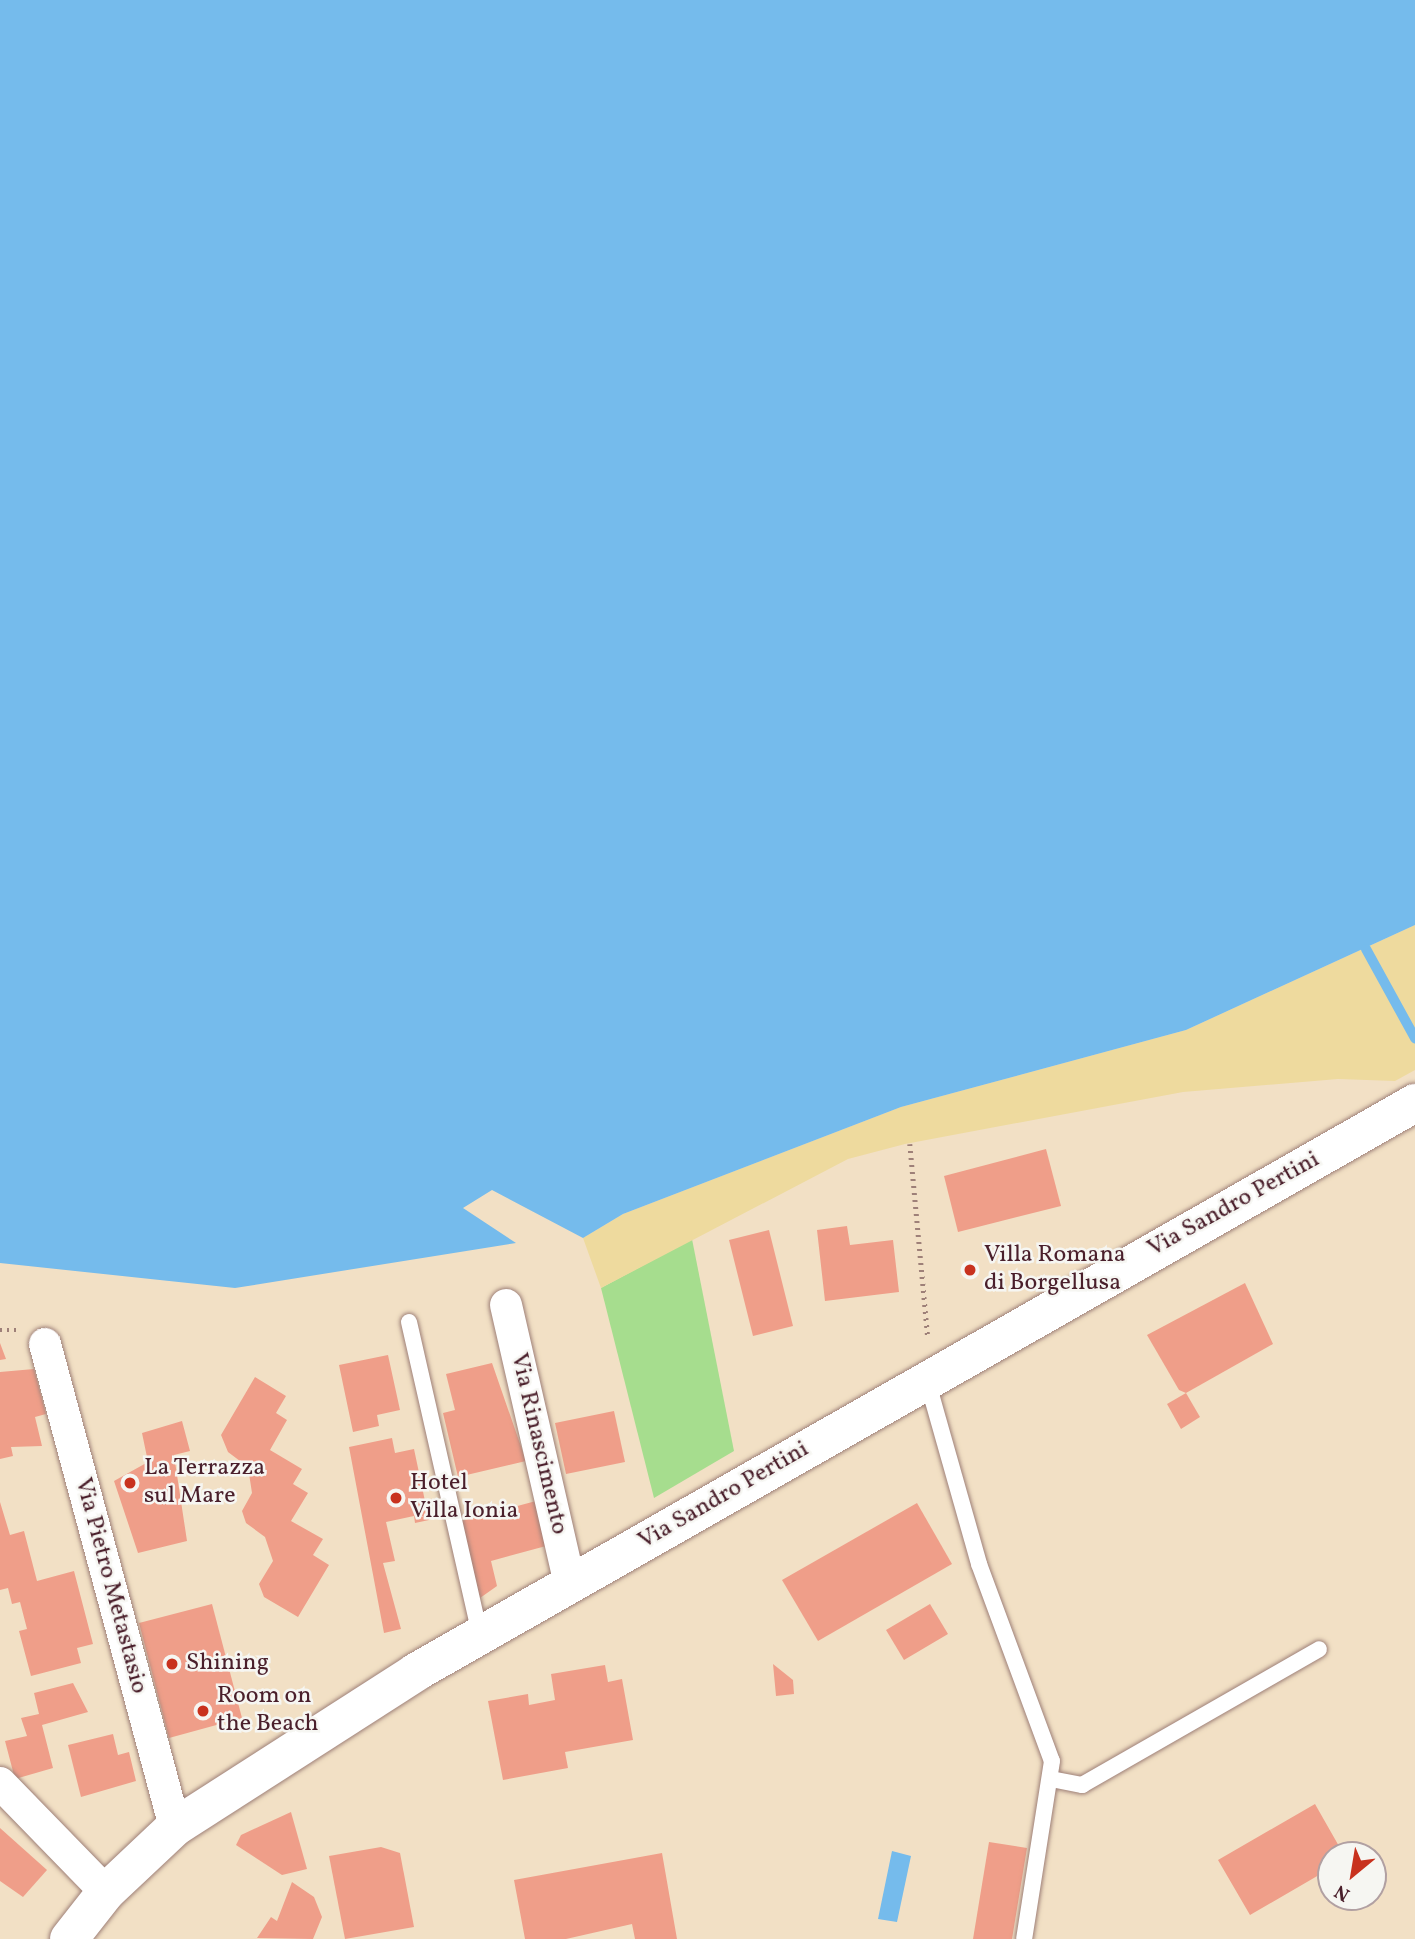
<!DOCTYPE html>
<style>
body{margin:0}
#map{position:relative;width:1415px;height:1939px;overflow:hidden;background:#f2e0c5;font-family:Vollkorn,serif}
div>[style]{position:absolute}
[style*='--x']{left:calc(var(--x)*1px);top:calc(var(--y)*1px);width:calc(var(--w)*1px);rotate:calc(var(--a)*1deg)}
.green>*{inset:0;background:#a6dd8e}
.sand>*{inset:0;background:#eeda9e}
.water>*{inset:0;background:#75bbec}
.stream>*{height:10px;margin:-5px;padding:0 5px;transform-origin:5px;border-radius:5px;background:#75bbec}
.building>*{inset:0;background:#ef9e89}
.path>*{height:4.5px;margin-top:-2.25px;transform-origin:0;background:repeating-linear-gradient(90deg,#9e8078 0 2px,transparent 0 7px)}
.roads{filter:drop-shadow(0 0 2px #9e8078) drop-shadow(0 0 2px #9e8078)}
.lane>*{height:16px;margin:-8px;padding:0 8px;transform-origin:8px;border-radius:8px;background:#fff}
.street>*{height:32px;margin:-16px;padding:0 16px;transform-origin:16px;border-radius:16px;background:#fff}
.secondary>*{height:38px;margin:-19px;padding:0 19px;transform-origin:19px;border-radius:19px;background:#fff}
.dots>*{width:19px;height:19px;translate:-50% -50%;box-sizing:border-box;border:4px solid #f6f6f2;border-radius:50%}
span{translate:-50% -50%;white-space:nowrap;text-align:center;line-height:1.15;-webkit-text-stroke:5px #f6f6f2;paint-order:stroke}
.street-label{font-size:24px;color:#4a1f2b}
.poi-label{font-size:24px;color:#4a1f2b}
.left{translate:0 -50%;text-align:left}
.north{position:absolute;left:1317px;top:1841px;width:70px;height:70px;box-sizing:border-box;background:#f6f6f2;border:2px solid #b1a0a2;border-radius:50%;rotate:210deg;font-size:19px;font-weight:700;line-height:28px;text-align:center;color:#4a1f2b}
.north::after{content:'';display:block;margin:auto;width:24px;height:32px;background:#c8321e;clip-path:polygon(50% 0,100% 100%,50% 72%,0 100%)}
</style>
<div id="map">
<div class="green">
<div style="clip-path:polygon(692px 1239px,734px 1451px,654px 1498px,601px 1288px)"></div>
</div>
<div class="sand">
<div style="clip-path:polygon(1415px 925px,1415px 1070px,1395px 1081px,1338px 1079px,1183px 1092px,905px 1144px,848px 1159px,601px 1288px,583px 1238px,623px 1214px,901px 1107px,1186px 1030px)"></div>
</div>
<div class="water">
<div style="clip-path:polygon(0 0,1415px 0,1415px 925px,1186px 1030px,901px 1107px,623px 1214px,583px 1238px,492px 1190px,463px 1208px,516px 1243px,235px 1288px,0 1263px)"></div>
<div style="clip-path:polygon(892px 1851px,911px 1856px,897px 1922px,878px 1919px)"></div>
</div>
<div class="stream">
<div style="--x:1366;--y:949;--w:102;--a:61.2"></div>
</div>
<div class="building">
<div style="clip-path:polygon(1046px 1149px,1061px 1206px,958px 1232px,944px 1176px)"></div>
<div style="clip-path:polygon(847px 1226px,850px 1245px,893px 1240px,899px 1292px,825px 1301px,817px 1230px)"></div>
<div style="clip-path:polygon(769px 1230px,793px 1326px,753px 1336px,729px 1240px)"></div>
<div style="clip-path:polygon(1245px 1283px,1273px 1344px,1186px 1393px,1179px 1390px,1147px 1335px)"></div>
<div style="clip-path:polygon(0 1343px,6px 1359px,0 1360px)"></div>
<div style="clip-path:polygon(388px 1355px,400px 1410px,377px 1415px,379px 1426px,353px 1432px,339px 1365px)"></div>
<div style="clip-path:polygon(492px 1363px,526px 1461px,458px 1477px,443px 1413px,455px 1410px,446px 1374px)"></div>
<div style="clip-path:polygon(34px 1369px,46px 1414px,35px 1417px,42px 1446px,11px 1447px,13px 1456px,0 1459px,0 1372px)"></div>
<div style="clip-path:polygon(255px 1377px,286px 1396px,276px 1413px,287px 1420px,270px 1450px,302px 1469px,293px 1484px,308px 1493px,291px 1521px,323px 1539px,313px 1555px,329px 1565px,298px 1617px,264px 1597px,259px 1584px,273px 1561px,265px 1537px,246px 1523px,242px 1511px,252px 1493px,248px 1467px,228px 1452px,221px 1435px)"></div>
<div style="clip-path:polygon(1186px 1393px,1200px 1417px,1181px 1429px,1167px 1404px)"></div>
<div style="clip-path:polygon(614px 1411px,625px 1462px,566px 1474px,555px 1423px)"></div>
<div style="clip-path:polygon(182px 1421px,190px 1451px,174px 1455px,187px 1541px,138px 1553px,114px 1481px,148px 1462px,142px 1433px)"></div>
<div style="clip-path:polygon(392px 1438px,395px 1453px,414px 1449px,429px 1520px,415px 1523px,414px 1516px,386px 1522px,395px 1561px,383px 1563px,401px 1629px,384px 1633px,349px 1447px)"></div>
<div style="clip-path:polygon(536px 1501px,546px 1546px,491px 1561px,497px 1586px,480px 1598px,461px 1521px)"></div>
<div style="clip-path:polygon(0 1502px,10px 1535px,24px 1531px,37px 1581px,74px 1571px,93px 1644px,77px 1648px,81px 1663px,31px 1676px,19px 1631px,27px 1629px,20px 1602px,12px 1604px,8px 1588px,0 1590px)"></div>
<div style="clip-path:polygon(917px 1503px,952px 1564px,818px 1641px,782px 1580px)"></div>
<div style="clip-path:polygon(212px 1604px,242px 1718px,169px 1738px,139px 1623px)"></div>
<div style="clip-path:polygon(930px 1604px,948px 1634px,904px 1660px,886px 1630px)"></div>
<div style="clip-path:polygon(773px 1664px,793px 1680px,794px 1694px,776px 1696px)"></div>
<div style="clip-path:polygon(605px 1665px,608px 1682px,622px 1679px,633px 1740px,565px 1752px,568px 1768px,503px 1780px,488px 1701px,528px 1694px,529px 1705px,555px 1700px,551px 1674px)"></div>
<div style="clip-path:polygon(73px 1683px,88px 1712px,42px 1725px,53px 1768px,15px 1779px,5px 1741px,27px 1736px,21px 1718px,39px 1714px,34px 1693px)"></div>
<div style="clip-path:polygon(113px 1734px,118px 1755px,129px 1752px,136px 1781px,81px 1797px,68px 1745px)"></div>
<div style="clip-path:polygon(1315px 1804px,1344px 1855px,1331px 1855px,1331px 1868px,1250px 1915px,1218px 1860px)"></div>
<div style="clip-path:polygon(291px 1812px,307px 1869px,282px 1875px,236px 1845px,241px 1835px)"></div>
<div style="clip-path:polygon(0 1828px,47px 1870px,23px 1897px,0 1881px)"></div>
<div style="clip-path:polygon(989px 1842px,1027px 1848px,1012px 1939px,973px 1939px)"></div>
<div style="clip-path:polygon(381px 1847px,400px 1853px,414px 1927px,345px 1939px,329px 1856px)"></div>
<div style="clip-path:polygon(662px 1853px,677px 1939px,635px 1939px,632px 1924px,566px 1939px,525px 1939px,514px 1880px)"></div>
<div style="clip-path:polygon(292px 1882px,314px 1897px,322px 1917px,313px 1939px,257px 1938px,271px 1917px,277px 1921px)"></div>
</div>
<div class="path">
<div style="--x:910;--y:1144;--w:194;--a:84.7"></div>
<div style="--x:0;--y:1330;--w:16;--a:0"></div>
</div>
<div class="roads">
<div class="lane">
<div style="--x:409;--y:1322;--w:321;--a:77.2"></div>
<div style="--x:927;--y:1380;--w:191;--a:74.2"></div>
<div style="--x:979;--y:1564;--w:210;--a:69.7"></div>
<div style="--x:1052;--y:1761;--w:180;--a:98.9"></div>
<div style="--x:1051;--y:1779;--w:32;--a:11"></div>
<div style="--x:1082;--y:1785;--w:273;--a:-29.8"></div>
</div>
<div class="street">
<div style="--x:506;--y:1305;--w:286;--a:77.1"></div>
<div style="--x:45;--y:1344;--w:500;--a:74.94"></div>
<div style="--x:0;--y:1783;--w:152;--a:45.8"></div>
</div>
<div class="secondary">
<div style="--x:69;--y:1939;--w:60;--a:-51.8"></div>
<div style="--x:106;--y:1892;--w:95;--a:-43.3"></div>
<div style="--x:175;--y:1827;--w:287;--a:-32.7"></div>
<div style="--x:416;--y:1672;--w:1150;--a:-29.66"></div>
</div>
</div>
<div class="dots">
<div style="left:970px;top:1270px;background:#c8321e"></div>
<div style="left:130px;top:1483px;background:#c8321e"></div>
<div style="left:396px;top:1498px;background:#c8321e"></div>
<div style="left:172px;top:1664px;background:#c8321e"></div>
<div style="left:203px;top:1711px;background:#c8321e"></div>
</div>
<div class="street-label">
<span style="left:1234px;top:1205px;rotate:-29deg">Via Sandro Pertini</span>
<span style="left:538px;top:1444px;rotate:77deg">Via Rinascimento</span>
<span style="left:724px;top:1496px;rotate:-30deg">Via Sandro Pertini</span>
<span style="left:110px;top:1586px;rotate:75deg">Via Pietro Metastasio</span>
</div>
<div class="poi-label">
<span class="left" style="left:984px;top:1270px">Villa Romana<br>di Borgellusa</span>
<span class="left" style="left:144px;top:1483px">La Terrazza<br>sul Mare</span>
<span class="left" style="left:410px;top:1498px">Hotel<br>Villa Ionia</span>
<span class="left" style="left:186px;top:1664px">Shining</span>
<span class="left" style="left:217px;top:1711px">Room on<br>the Beach</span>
</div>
<div class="north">N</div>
</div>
